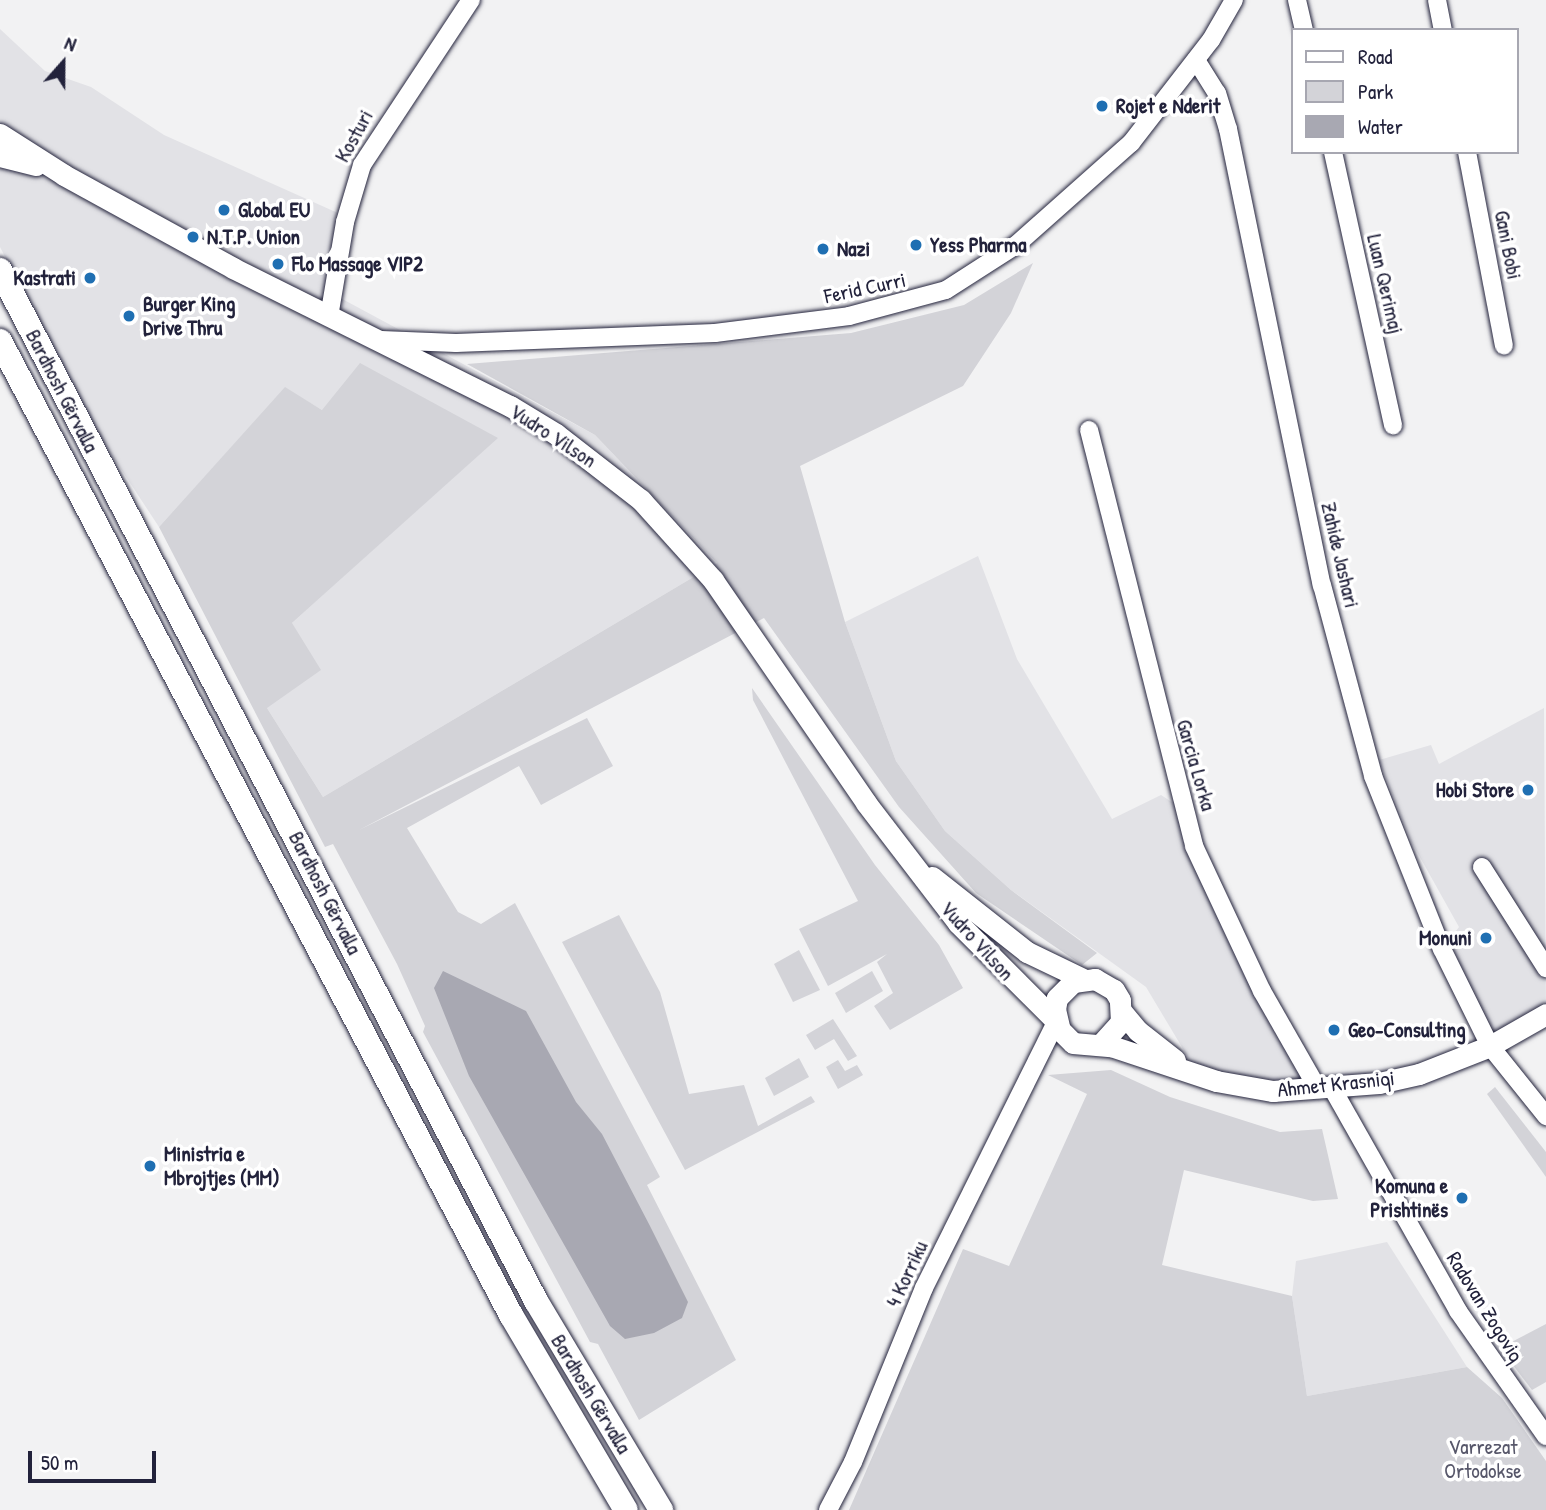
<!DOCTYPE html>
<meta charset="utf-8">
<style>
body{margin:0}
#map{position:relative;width:1546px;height:1510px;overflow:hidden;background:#f2f2f3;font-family:"Patrick Hand",sans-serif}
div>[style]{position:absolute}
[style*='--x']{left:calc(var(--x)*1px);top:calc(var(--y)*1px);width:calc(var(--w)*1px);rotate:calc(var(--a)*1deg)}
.built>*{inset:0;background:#e2e2e6}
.green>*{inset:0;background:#d3d3d8}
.water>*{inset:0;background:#a8a8b2}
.roads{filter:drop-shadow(0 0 2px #22223b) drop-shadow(0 0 2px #22223b)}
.minor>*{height:18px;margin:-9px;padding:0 9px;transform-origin:9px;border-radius:9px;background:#fff}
.major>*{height:21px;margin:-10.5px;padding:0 10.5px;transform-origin:10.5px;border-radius:10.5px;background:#fff}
.highway>*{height:24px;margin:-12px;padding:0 12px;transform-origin:12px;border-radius:12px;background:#fff}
.dots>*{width:19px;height:19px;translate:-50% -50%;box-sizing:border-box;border:4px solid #fff;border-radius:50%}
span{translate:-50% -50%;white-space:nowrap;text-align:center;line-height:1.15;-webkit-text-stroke:7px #fff;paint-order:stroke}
.poi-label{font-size:21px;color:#22223b;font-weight:700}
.left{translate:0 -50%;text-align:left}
.right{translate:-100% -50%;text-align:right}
.street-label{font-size:21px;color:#22223b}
.park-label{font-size:21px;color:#57576a}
.legend{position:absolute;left:1291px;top:28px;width:228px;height:126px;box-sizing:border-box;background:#fff;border:2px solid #a7a7b1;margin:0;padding:9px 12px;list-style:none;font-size:21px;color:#22223b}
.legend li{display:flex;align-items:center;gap:14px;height:35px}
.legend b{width:35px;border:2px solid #a7a7b1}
.north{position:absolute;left:28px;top:28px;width:70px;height:70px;-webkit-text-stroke:5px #fff;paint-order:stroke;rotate:21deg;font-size:19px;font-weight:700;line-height:28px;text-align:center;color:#22223b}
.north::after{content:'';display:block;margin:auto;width:24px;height:32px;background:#22223b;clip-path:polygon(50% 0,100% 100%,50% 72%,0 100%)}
.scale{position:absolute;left:28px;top:1451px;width:128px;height:32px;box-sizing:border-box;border:4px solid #22223b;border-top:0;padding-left:9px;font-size:21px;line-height:24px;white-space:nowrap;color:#22223b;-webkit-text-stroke:5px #fff;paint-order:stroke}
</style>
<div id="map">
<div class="built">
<div style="clip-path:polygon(0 29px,45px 71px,91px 87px,164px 135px,349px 218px,333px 294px,595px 435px,717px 563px,323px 797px,267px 708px,292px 623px,497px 438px,322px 410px,285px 388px,159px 527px,92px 425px,0 247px)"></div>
<div style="clip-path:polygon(978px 556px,1017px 659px,1112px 819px,1161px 795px,1187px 812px,1194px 846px,1321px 1082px,1318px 1089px,1198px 1074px,1146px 987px,1011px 890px,945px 831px,896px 761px,845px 622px)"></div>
<div style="clip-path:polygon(1544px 708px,1546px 1014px,1490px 1046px,1442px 949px,1459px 927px,1412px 843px,1379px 760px,1431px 745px,1439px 764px)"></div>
<div style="clip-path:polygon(1387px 1242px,1467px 1367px,1307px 1396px,1292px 1296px,1296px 1261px)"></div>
</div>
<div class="green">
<div style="clip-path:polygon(1033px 263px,1011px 313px,963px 386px,800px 466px,845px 622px,896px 761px,945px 831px,1011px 890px,1097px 953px,1082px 965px,976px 893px,899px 807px,764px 618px,359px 830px,587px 718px,613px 766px,541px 805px,519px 766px,407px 828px,458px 912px,481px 924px,515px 903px,660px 1177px,647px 1185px,736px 1360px,639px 1420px,598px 1344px,590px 1342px,423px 1032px,425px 1026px,397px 964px,333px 844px,325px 847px,159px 527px,285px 387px,322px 410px,360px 363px,498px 438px,292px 623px,321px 670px,267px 708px,323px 797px,717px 563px,595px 435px,467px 364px,851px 333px,964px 305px)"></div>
<div style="clip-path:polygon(752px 688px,875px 865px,939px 945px,963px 988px,890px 1030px,874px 1006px,893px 993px,877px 962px,887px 954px,828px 986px,799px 929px,858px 901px,753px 700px)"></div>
<div style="clip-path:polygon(619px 915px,660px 992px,689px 1094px,744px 1085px,758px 1126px,811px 1096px,815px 1102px,685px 1170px,562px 942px)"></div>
<div style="clip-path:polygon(799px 950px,820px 990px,793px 1002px,774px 964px)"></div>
<div style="clip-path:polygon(872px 971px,883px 991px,846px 1013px,835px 993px)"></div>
<div style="clip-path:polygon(833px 1019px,857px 1056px,848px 1061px,834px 1039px,815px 1050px,806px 1035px)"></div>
<div style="clip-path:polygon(799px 1058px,809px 1077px,774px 1096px,765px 1078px)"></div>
<div style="clip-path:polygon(838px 1060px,845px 1071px,857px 1065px,863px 1075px,838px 1089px,826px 1067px)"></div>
<div style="clip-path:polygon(1111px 1070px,1170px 1097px,1280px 1132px,1322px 1129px,1338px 1199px,1313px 1201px,1184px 1170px,1162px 1265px,1292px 1296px,1307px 1396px,1467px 1367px,1502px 1398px,1546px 1461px,1546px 1510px,849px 1510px,963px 1249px,1009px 1266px,1087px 1094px,1048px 1075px)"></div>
<div style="clip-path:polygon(1495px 1087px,1546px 1152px,1546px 1177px,1487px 1094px)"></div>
<div style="clip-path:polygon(1546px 1324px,1546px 1382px,1532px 1390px,1500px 1348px)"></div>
</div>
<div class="water">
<div style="clip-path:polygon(443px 971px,526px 1011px,576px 1102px,602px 1134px,650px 1226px,688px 1302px,682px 1318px,654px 1333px,625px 1339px,610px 1326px,469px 1076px,434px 988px)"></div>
</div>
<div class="roads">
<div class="minor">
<div style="--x:1297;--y:0;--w:31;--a:77"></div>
<div style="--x:1437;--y:0;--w:31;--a:79"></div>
<div style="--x:1196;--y:60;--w:39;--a:58"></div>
<div style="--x:1217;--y:93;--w:38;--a:73"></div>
<div style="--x:1228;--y:129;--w:466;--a:78.4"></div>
<div style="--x:1322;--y:585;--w:198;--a:75"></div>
<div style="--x:1373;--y:776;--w:186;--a:68.3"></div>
<div style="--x:1442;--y:949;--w:108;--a:63.7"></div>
<div style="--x:1490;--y:1046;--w:90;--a:51.3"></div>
<div style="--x:1333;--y:152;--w:280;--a:77.6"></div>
<div style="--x:1467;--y:152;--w:197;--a:79.2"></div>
<div style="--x:329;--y:317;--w:96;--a:-80.4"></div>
<div style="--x:345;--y:222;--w:59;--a:-73.4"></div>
<div style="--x:362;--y:165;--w:198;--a:-56.6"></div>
<div style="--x:381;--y:340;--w:75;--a:2.3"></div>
<div style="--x:456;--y:343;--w:259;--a:-2.2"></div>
<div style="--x:715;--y:333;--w:135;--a:-7.2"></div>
<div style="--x:849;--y:316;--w:100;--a:-15"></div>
<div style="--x:946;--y:290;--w:83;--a:-32.7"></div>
<div style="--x:1016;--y:245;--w:154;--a:-41.6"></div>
<div style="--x:1131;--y:143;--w:130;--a:-52.2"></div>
<div style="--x:1211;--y:40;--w:46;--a:-60.1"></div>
<div style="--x:1089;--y:430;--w:429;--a:75.8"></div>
<div style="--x:1194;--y:846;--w:160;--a:64.9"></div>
<div style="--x:1262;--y:991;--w:113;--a:60.3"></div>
<div style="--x:1482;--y:867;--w:120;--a:57.6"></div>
<div style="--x:1332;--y:1088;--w:256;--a:60.5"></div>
<div style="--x:1458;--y:1311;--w:153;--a:54.9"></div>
<div style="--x:828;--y:1510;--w:54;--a:-62.5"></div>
<div style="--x:853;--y:1462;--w:188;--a:-67.8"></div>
<div style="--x:924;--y:1288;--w:297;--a:-63.6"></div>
</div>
<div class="major">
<div style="--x:0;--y:134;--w:76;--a:32.6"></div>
<div style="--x:64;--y:175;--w:193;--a:28.8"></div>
<div style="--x:233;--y:268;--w:309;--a:26.5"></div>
<div style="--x:510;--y:406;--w:54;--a:31.3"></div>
<div style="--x:556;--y:434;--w:108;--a:37.8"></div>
<div style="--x:641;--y:500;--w:108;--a:48"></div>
<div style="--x:713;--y:580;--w:270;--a:55.5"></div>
<div style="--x:866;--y:803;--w:151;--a:52.5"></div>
<div style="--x:958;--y:923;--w:137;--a:45"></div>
<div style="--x:0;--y:156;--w:37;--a:14"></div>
<div style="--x:932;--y:877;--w:121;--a:38.3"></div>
<div style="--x:1027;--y:952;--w:62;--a:25.7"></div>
<div style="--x:1122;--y:1012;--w:25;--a:50"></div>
<div style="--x:1138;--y:1031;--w:47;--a:38.1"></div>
<div style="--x:1101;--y:1044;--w:30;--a:-48"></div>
<div style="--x:1121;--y:1022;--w:22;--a:-93"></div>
<div style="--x:1120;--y:1000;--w:12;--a:-121"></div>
<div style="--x:1114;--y:990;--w:22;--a:-150"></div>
<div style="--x:1095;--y:979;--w:22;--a:172"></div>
<div style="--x:1073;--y:982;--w:23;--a:135"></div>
<div style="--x:1057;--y:998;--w:11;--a:100"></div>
<div style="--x:1055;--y:1009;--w:22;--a:77"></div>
<div style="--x:1060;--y:1030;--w:18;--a:45"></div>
<div style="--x:1073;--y:1043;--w:38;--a:5"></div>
<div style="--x:1111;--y:1046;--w:111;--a:18.4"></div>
<div style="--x:1216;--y:1081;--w:58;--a:10"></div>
<div style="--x:1273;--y:1091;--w:106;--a:-4.3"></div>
<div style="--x:1379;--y:1083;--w:41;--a:-12.7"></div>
<div style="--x:1419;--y:1074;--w:76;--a:-21.5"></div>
<div style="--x:1490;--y:1046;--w:64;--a:-29.7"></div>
</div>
<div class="highway">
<div style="--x:0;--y:270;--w:1162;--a:62.53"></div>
<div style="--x:536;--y:1301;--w:244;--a:59.1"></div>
<div style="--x:0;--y:341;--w:1100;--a:62.32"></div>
<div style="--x:511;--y:1315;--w:226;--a:59.5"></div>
</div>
</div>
<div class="dots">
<div style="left:1102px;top:106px;background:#1f6fb2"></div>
<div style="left:224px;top:210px;background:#1f6fb2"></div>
<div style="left:193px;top:237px;background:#1f6fb2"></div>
<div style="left:916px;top:245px;background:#1f6fb2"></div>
<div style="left:823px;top:249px;background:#1f6fb2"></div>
<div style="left:278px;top:264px;background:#1f6fb2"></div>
<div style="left:90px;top:278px;background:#1f6fb2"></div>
<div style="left:129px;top:316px;background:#1f6fb2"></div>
<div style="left:1528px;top:790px;background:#1f6fb2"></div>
<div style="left:1486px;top:938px;background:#1f6fb2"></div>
<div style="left:1334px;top:1030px;background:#1f6fb2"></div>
<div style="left:150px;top:1166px;background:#1f6fb2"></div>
<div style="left:1462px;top:1198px;background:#1f6fb2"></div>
</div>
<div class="poi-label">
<span class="left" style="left:1116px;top:106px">Rojet e Nderit</span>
<span class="left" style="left:238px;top:210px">Global EU</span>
<span class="left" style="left:207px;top:237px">N.T.P. Union</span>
<span class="left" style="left:930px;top:245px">Yess Pharma</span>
<span class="left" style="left:837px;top:249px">Nazi</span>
<span class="left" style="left:292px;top:264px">Flo Massage VIP2</span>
<span class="right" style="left:76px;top:278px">Kastrati</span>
<span class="left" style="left:143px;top:316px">Burger King<br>Drive Thru</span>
<span class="right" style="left:1514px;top:790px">Hobi Store</span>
<span class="right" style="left:1472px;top:938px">Monuni</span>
<span class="left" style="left:1348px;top:1030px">Geo-Consulting</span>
<span class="left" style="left:164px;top:1166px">Ministria e<br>Mbrojtjes (MM)</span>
<span class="right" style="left:1448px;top:1198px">Komuna e<br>Prishtinës</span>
</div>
<div class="street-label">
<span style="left:354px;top:136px;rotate:-61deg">Kosturi</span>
<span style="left:1508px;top:245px;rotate:79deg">Gani Bobi</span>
<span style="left:1385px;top:284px;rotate:77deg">Luan Qerimaj</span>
<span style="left:865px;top:288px;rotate:-12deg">Ferid Curri</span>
<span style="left:62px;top:391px;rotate:63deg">Bardhosh Gërvalla</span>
<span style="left:553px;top:436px;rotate:33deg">Vudro Vilson</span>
<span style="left:1340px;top:555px;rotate:77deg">Zahide Jashari</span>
<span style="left:1196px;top:765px;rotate:74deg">Garcia Lorka</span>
<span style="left:325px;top:893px;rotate:63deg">Bardhosh Gërvalla</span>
<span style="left:977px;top:941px;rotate:48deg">Vudro Vilson</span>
<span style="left:1336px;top:1084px;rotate:-6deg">Ahmet Krasniqi</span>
<span style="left:907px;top:1274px;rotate:-65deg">4 Korriku</span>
<span style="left:1485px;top:1307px;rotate:58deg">Radovan Zogoviq</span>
<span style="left:591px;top:1394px;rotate:59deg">Bardhosh Gërvalla</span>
</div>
<div class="park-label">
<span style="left:1483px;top:1459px">Varrezat<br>Ortodokse</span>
</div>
<ul class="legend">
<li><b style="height:9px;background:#fff"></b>Road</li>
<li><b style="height:19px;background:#d3d3d8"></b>Park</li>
<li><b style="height:19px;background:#a8a8b2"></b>Water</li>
</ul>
<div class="north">N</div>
<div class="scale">50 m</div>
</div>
